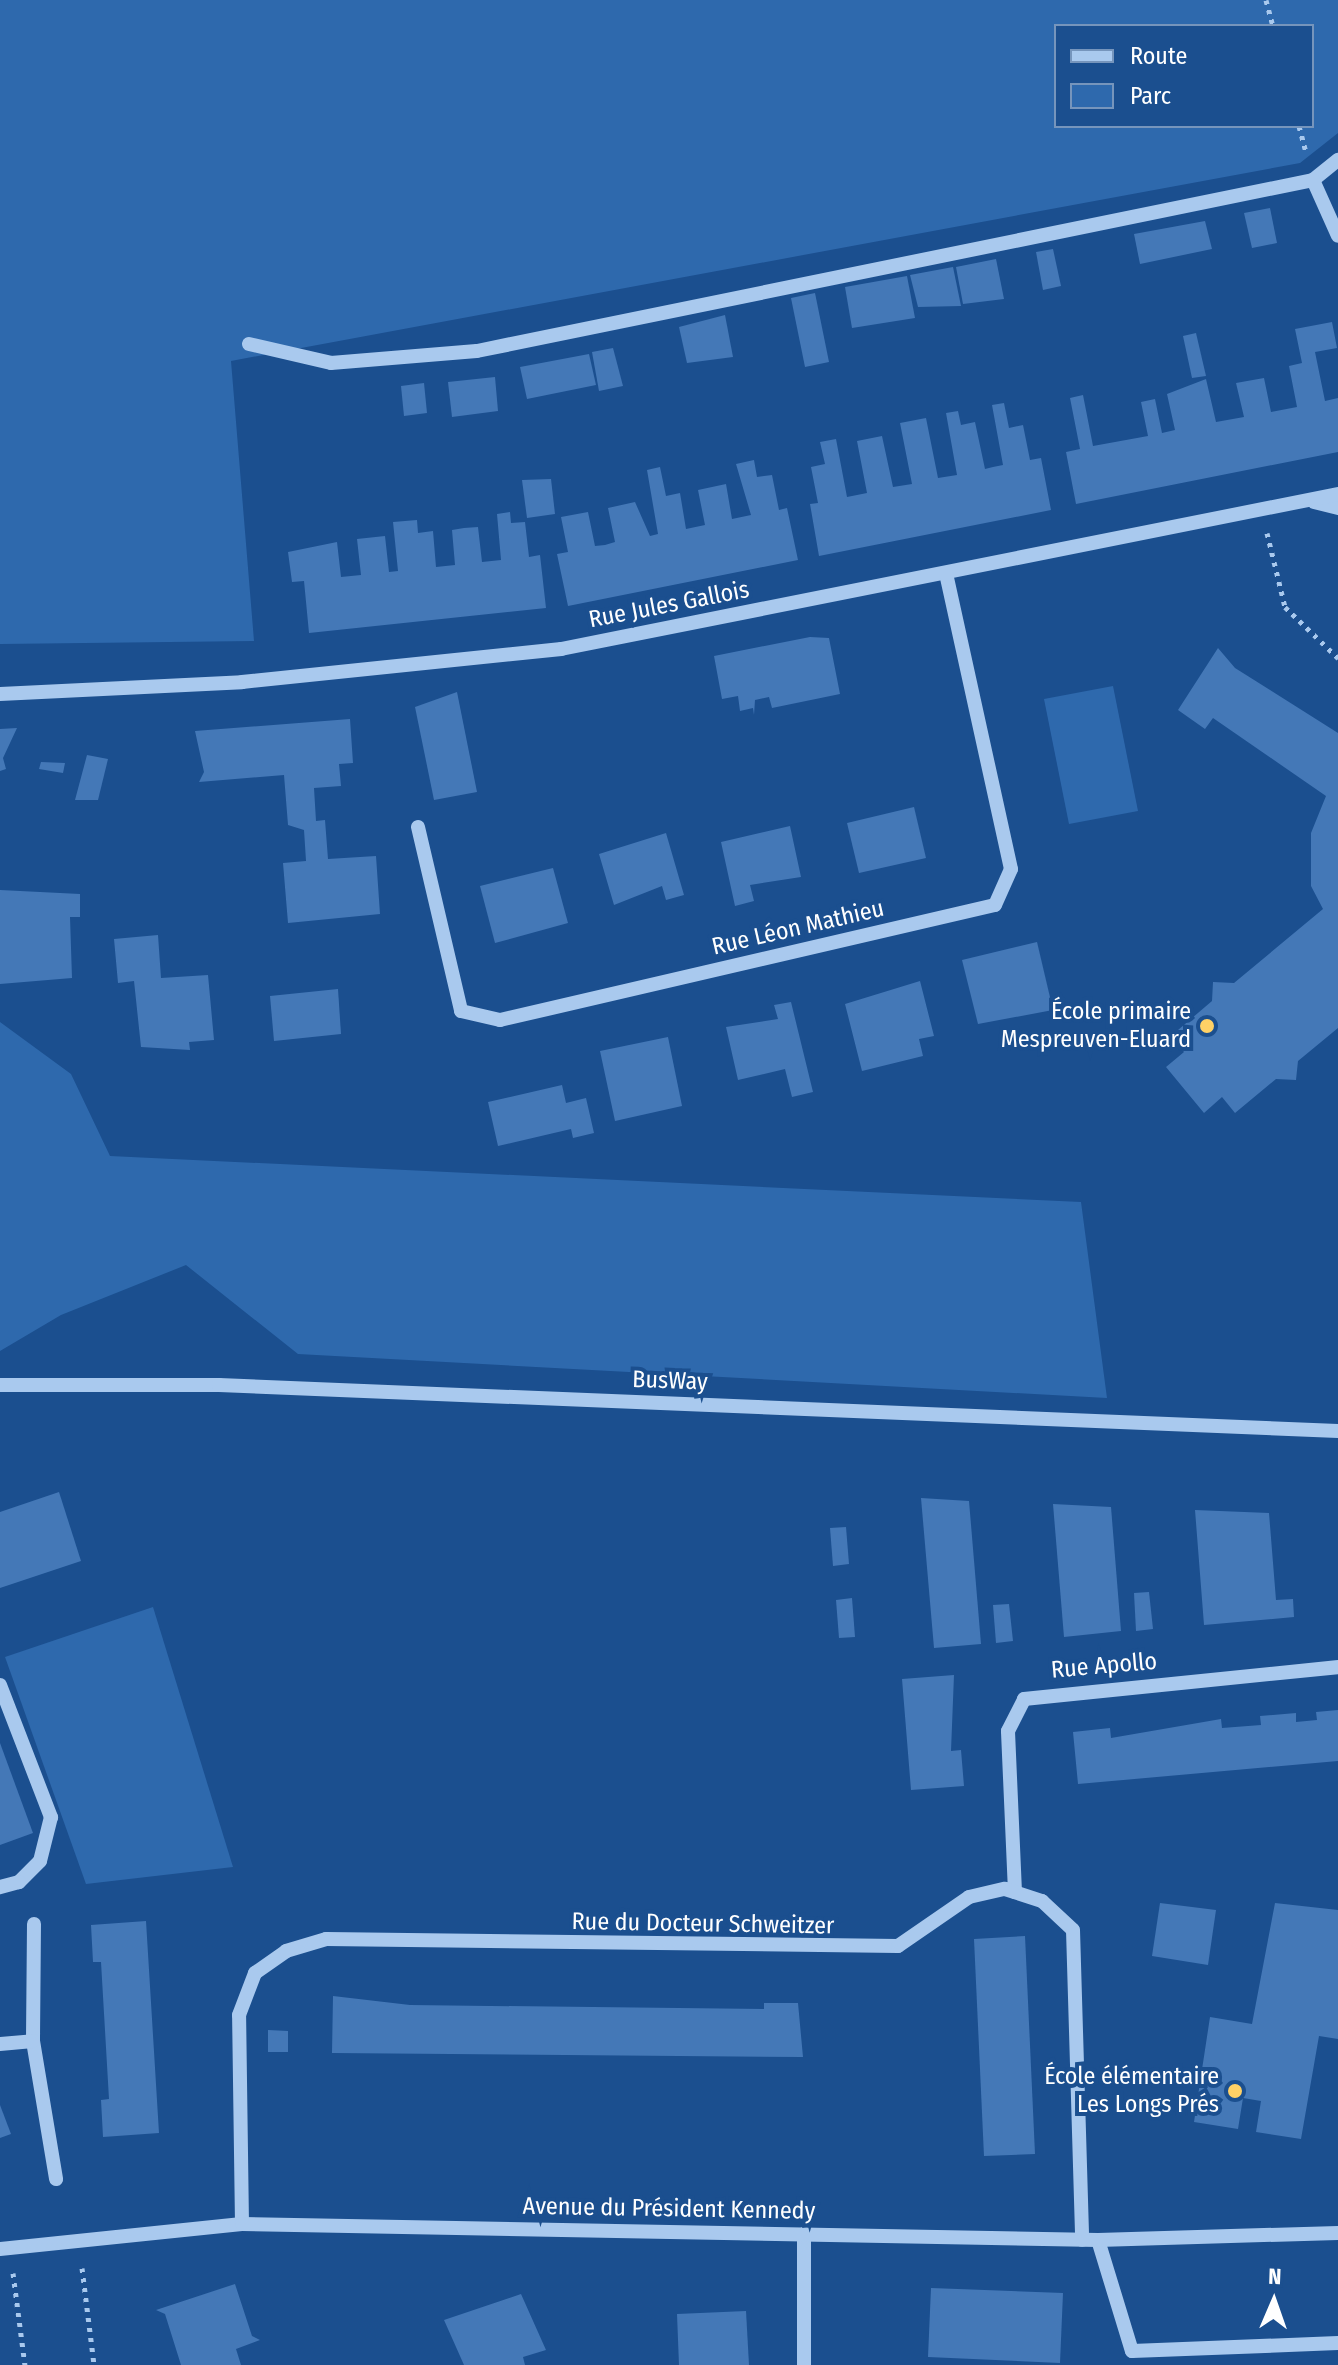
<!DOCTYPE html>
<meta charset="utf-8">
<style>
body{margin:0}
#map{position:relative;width:1338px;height:2365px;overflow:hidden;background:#1b4f8f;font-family:"Fira Sans Condensed",sans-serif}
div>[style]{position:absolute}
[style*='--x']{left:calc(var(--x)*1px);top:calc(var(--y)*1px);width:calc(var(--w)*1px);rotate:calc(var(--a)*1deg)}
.green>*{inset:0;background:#2e69ad}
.building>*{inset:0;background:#4478b7}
.path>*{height:5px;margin-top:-2.5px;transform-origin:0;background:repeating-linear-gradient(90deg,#a9c9ee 0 4px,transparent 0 10px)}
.minor>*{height:14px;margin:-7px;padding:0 7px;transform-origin:7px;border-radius:7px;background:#a9c9ee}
.dots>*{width:22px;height:22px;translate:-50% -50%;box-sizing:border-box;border:4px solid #1b4f8f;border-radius:50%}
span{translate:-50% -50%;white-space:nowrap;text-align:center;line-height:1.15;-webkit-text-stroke:8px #1b4f8f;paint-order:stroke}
.street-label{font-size:24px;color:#fff}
.poi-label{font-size:24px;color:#fff}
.right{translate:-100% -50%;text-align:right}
.legend{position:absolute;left:1054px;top:24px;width:260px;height:104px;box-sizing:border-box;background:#1b4f8f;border:2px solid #7695bc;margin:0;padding:10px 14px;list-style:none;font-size:24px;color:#fff}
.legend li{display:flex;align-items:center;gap:16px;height:40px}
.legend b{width:40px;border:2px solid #7695bc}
.north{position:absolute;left:1234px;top:2261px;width:80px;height:80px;-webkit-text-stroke:6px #1b4f8f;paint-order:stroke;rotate:2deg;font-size:22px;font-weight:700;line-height:32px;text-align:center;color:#fff}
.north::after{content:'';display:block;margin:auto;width:28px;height:36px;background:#fff;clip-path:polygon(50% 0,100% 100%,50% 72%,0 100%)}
</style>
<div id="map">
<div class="green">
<div style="clip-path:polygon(evenodd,0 0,1338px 0,1338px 133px,1300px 163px,231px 361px,254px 641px,0 644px,0 0,1056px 26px,1312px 26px,1312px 126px,1056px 126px,1056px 26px)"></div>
<div style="clip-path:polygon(1113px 686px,1138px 811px,1069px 824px,1044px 699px)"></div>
<div style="clip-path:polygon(0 1022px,71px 1074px,110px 1156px,1081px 1202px,1107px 1398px,298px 1354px,186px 1265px,61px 1315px,0 1351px)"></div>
<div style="clip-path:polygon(153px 1607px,233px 1867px,86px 1884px,5px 1657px)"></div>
</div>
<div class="building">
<div style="clip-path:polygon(1270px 208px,1277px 243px,1252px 248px,1244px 213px)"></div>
<div style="clip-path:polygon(1205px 221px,1212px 249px,1140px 264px,1134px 234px)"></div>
<div style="clip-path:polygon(1053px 249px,1061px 286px,1043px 290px,1036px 252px)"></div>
<div style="clip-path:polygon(996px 259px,1004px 299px,963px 304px,956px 267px)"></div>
<div style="clip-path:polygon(953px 267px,961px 306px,918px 307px,910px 275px)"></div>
<div style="clip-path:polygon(907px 276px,915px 318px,852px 328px,845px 287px)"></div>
<div style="clip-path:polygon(815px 293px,829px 362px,805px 367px,791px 298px)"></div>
<div style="clip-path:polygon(725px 315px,733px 357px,687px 363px,679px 327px)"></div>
<div style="clip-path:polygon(1332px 322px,1337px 348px,1315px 352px,1325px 401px,1338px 398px,1338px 452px,1076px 504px,1066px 452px,1080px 449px,1070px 398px,1083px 395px,1093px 446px,1148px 436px,1141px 402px,1155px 399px,1162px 433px,1175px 430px,1167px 394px,1206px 379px,1216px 422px,1244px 417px,1236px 383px,1264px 378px,1271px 412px,1297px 407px,1289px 366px,1302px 363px,1295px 329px)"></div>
<div style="clip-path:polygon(1196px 333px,1206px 376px,1192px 378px,1183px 336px)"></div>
<div style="clip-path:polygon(613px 348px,623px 386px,599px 391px,592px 352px)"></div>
<div style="clip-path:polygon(589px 354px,596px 385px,527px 399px,520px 367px)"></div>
<div style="clip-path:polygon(495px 377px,498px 411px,452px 417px,448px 382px)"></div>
<div style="clip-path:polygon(424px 383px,427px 413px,404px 416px,401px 386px)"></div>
<div style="clip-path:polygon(1004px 403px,1009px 428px,1023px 425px,1030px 460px,1041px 458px,1051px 510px,819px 556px,810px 504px,818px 503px,811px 467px,825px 464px,820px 442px,836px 439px,847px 497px,867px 493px,857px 441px,882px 436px,893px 487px,912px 484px,900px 423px,926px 418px,938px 478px,957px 475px,946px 413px,958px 411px,961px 425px,975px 422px,985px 469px,993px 467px,1003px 465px,992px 405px)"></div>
<div style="clip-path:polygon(754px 460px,757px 477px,772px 475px,779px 510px,787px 508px,798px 560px,568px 606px,557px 554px,568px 552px,561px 517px,588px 512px,595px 546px,605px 545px,615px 542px,608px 508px,635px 502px,650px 536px,658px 534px,647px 470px,660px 467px,666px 496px,680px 493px,686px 529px,705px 525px,698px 490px,726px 484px,732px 519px,751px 515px,736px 464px)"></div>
<div style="clip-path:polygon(551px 479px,555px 514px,527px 518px,522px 480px)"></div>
<div style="clip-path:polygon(510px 512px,511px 523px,525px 522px,529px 557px,540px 555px,546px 608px,309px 633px,304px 581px,292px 582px,288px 552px,337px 542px,341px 577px,361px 575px,357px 539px,385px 536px,389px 572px,398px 571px,393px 522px,417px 520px,418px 533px,433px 531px,436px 567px,455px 565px,452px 530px,464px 528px,478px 527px,482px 562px,501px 560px,497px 514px)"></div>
<div style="clip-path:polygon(810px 637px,829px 638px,840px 694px,772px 708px,769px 697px,755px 700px,754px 715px,753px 708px,740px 711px,738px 696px,722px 699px,714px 656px)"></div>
<div style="clip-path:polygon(1218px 648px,1235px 668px,1338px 733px,1338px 1028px,1298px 1061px,1296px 1080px,1276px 1079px,1235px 1113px,1222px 1097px,1204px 1113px,1166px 1067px,1184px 1052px,1171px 1036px,1212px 1001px,1213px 982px,1234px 983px,1323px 909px,1311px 886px,1311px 833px,1326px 796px,1213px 718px,1205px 729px,1178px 710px)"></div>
<div style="clip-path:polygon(457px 692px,477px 792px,434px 800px,415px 707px)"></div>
<div style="clip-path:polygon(350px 719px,353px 763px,339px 764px,341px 786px,314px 788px,316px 821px,325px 820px,328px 859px,376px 856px,380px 914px,288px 923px,283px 863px,306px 861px,304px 830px,288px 825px,284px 775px,199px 782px,204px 772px,195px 731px)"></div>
<div style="clip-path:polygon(17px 728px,3px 758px,6px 769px,0 771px,0 729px)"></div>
<div style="clip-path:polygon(87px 755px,108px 759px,98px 800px,75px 800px)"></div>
<div style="clip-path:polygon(41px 762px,65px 763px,63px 773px,39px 769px)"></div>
<div style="clip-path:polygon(914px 807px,926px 858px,859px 873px,847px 823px)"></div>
<div style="clip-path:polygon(790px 826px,801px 877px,750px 885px,754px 901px,735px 906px,721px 842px)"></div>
<div style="clip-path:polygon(666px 833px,684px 895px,666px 900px,662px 886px,614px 905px,599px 854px)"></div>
<div style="clip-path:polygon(553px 868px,568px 923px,495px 943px,480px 886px)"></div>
<div style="clip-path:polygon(0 890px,80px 894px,80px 917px,70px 917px,72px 978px,0 984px)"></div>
<div style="clip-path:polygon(158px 935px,161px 978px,208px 975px,214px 1040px,189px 1042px,190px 1050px,141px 1047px,134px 981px,118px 983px,114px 939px)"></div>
<div style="clip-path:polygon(1037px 942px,1053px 1010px,978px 1024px,962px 960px)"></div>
<div style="clip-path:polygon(920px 981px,934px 1036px,919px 1039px,923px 1056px,862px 1071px,845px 1004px)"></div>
<div style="clip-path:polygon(338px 989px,341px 1034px,274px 1041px,270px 996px)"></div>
<div style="clip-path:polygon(791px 1002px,813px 1092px,792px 1097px,785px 1069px,738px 1080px,726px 1027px,778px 1019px,774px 1005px)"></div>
<div style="clip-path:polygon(668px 1037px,682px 1106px,615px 1121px,600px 1051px)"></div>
<div style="clip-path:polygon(562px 1085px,566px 1103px,586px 1098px,594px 1133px,573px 1138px,571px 1129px,498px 1146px,488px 1102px)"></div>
<div style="clip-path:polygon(59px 1492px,81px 1561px,0 1588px,0 1512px)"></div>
<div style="clip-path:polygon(921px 1498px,969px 1501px,981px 1644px,934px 1648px)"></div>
<div style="clip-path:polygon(1053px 1504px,1111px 1507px,1121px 1631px,1064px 1637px)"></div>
<div style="clip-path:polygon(1195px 1510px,1269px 1513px,1276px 1600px,1293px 1599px,1294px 1617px,1204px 1625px)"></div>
<div style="clip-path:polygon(846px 1527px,849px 1564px,833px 1566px,830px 1528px)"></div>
<div style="clip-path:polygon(1149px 1592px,1153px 1629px,1136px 1631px,1134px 1593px)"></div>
<div style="clip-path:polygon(852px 1598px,855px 1637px,839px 1638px,836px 1600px)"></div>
<div style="clip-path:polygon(1009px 1604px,1013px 1641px,996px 1643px,993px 1605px)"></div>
<div style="clip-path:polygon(954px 1675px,951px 1751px,961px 1750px,964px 1786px,911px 1790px,902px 1679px)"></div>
<div style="clip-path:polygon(1338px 1710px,1338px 1761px,1078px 1784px,1073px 1732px,1110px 1728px,1111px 1738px,1221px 1719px,1222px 1728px,1261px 1725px,1260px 1716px,1296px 1713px,1296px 1722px,1317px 1720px,1316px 1712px)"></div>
<div style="clip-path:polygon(0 1743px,33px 1833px,0 1845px)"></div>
<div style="clip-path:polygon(1160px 1903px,1216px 1910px,1208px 1965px,1152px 1956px)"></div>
<div style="clip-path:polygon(1275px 1903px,1338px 1910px,1338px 2039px,1319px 2036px,1301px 2139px,1256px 2132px,1261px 2101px,1243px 2098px,1238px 2129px,1194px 2122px,1210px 2017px,1252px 2024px)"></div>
<div style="clip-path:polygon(146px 1921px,159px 2133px,103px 2137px,101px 2100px,109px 2099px,101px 1962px,93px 1962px,91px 1925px)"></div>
<div style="clip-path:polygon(1025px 1936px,1035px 2154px,984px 2156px,974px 1939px)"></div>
<div style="clip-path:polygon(333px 1996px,410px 2005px,764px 2009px,764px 2003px,798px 2003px,803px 2057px,332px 2053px)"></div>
<div style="clip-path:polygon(268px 2030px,288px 2031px,288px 2052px,268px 2052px)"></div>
<div style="clip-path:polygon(0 2105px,11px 2134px,0 2138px)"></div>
<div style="clip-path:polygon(235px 2284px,252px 2336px,260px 2340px,236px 2349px,241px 2365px,181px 2365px,165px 2314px,156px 2310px)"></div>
<div style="clip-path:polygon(931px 2288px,1063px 2293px,1060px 2363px,928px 2357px)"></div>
<div style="clip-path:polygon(521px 2294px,546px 2350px,523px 2357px,525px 2365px,464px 2365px,444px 2320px)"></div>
<div style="clip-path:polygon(746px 2311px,749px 2365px,679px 2365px,677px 2314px)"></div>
</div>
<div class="path">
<div style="--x:1266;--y:0;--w:27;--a:75"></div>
<div style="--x:1299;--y:126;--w:27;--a:75"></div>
<div style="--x:1267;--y:533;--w:76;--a:76.3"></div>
<div style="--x:1285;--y:607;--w:74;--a:43.9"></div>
<div style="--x:82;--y:2268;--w:98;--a:82.9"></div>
<div style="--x:13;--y:2273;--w:93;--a:82.6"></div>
</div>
<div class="minor">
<div style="--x:1313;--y:180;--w:32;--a:-39"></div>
<div style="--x:249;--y:344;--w:84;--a:13"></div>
<div style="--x:331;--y:363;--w:146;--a:-4.7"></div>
<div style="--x:477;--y:351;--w:853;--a:-11.56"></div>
<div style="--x:1313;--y:180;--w:61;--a:65.9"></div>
<div style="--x:1314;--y:502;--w:25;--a:14"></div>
<div style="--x:0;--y:694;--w:242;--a:-2.8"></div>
<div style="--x:242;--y:682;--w:321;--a:-5.9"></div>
<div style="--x:561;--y:649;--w:792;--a:-11.28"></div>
<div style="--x:418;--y:827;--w:189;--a:76.8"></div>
<div style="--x:461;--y:1011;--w:40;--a:13"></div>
<div style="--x:500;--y:1020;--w:508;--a:-13.08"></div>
<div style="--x:995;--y:905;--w:39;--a:-66"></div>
<div style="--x:1011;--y:869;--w:303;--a:-102.4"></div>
<div style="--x:0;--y:1385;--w:219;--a:0"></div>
<div style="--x:219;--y:1385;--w:1120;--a:2.35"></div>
<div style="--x:0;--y:1685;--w:142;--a:68.9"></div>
<div style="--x:51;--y:1817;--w:45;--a:104"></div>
<div style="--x:40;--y:1861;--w:30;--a:135"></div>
<div style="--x:19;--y:1882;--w:20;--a:165"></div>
<div style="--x:1015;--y:1892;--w:161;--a:-92.5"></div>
<div style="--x:1008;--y:1731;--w:36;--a:-63"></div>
<div style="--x:1024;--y:1699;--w:316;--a:-5.8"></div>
<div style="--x:34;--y:1924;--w:117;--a:90.5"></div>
<div style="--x:33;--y:2041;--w:140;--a:80.5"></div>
<div style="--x:0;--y:2044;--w:33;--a:-5"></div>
<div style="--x:242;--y:2224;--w:209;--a:-90.8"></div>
<div style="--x:239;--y:2015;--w:45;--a:-69.1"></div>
<div style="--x:255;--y:1973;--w:38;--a:-35"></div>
<div style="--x:286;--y:1951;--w:42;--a:-16.7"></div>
<div style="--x:326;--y:1939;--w:572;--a:0.7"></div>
<div style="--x:898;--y:1946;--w:86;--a:-34.6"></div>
<div style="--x:969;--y:1897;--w:37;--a:-13"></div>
<div style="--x:1005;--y:1889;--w:39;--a:18"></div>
<div style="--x:1042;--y:1901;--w:42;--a:43.1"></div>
<div style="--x:1073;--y:1930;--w:310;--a:88.3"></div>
<div style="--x:804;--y:2234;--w:131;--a:90"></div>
<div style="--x:1098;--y:2240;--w:116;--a:73"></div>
<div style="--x:1132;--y:2351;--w:206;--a:-2.2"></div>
<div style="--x:0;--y:2249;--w:243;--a:-5.9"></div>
<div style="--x:242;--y:2224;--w:856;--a:1.07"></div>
<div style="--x:1098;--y:2240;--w:240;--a:-1.7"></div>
</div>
<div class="dots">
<div style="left:1207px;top:1026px;background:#ffd166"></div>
<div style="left:1235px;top:2091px;background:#ffd166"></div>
</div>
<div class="street-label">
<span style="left:669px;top:605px;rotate:-11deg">Rue Jules Gallois</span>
<span style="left:798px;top:928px;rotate:-13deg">Rue Léon Mathieu</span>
<span style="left:670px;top:1381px;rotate:2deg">BusWay</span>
<span style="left:1104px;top:1666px;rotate:-5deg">Rue Apollo</span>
<span style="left:703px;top:1924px;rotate:1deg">Rue du Docteur Schweitzer</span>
<span style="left:669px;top:2209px;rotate:1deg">Avenue du Président Kennedy</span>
</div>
<div class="poi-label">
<span class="right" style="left:1191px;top:1026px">École primaire<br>Mespreuven-Eluard</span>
<span class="right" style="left:1219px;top:2091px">École élémentaire<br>Les Longs Prés</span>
</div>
<ul class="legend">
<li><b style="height:10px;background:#a9c9ee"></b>Route</li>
<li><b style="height:22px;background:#2e69ad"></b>Parc</li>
</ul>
<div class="north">N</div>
</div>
